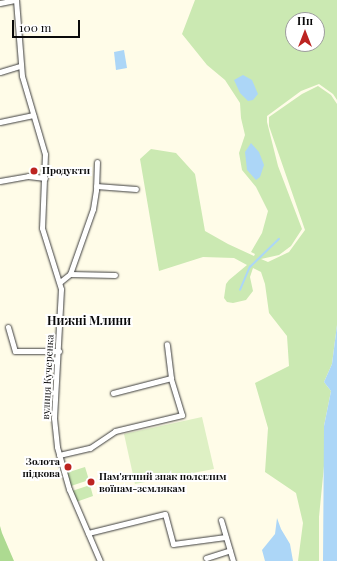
<!DOCTYPE html>
<meta charset="utf-8">
<style>
body{margin:0}
#map{position:relative;width:337px;height:561px;overflow:hidden;background:#fffce8;font-family:"Playfair Display",serif}
div>[style]{position:absolute}
[style*='--x']{left:calc(var(--x)*1px);top:calc(var(--y)*1px);width:calc(var(--w)*1px);rotate:calc(var(--a)*1deg)}
.green>*{inset:0;background:#cbe9b2}
.forest>*{inset:0;background:#adda91}
.pitch>*{inset:0;background:#def0c4}
.water>*{inset:0;background:#acd6f7}
.stream>*{height:1.5px;margin:-0.75px;padding:0 0.75px;transform-origin:0.75px;border-radius:0.75px;background:#acd6f7}
.roads{filter:drop-shadow(0 0 1px #3d3d3d) drop-shadow(0 0 1px #3d3d3d)}
.minor>*{height:5px;margin:-2.5px;padding:0 2.5px;transform-origin:2.5px;border-radius:2.5px;background:#fff}
.dots>*{width:11px;height:11px;translate:-50% -50%;box-sizing:border-box;border:2px solid #fff;border-radius:50%}
span{translate:-50% -50%;white-space:nowrap;text-align:center;line-height:1.15;-webkit-text-stroke:4px #fff;paint-order:stroke}
.poi-label{font-size:10px;color:#0a0a0a;font-weight:700}
.left{translate:0 -50%;text-align:left}
.right{translate:-100% -50%;text-align:right}
.street-label{font-size:10px;color:#0a0a0a}
.quarter-label{font-size:12px;color:#0a0a0a;font-weight:700}
.north{position:absolute;left:285px;top:12px;width:40px;height:40px;box-sizing:border-box;background:#fff;border:1px solid #9d9d9d;border-radius:50%;rotate:0deg;font-size:11px;font-weight:700;line-height:16px;text-align:center;color:#0a0a0a}
.north::after{content:'';display:block;margin:auto;width:14px;height:18px;background:#bc2421;clip-path:polygon(50% 0,100% 100%,50% 72%,0 100%)}
.scale{position:absolute;left:12px;top:20px;width:68px;height:18px;box-sizing:border-box;border:2px solid #0a0a0a;border-top:0;padding-left:5px;font-size:12px;line-height:14px;white-space:nowrap;color:#0a0a0a;-webkit-text-stroke:3px #fff;paint-order:stroke}
</style>
<div id="map">
<div class="green">
<div style="clip-path:polygon(evenodd,195px 0,337px 0,337px 100px,333px 94px,319px 84px,301px 91px,267px 116px,267px 122px,278px 166px,302px 229px,291px 246px,279px 255px,261px 259px,268px 262px,289px 252px,305px 230px,269px 126px,269px 117px,302px 94px,318px 86px,331px 95px,337px 104px,337px 325px,332px 364px,324px 382px,331px 391px,324px 426px,324px 466px,319px 517px,319px 561px,298px 561px,303px 523px,296px 493px,265px 472px,268px 428px,255px 383px,289px 366px,287px 336px,269px 313px,265px 284px,261px 272px,253px 268px,250px 277px,253px 291px,246px 300px,233px 303px,227px 302px,224px 298px,226px 284px,229px 280px,247px 265px,234px 258px,203px 257px,159px 271px,140px 159px,151px 149px,176px 153px,195px 174px,205px 231px,228px 244px,254px 256px,255px 254px,251px 252px,262px 233px,268px 211px,256px 187px,242px 170px,239px 153px,245px 135px,241px 118px,240px 103px,225px 80px,207px 65px,182px 34px,195px 0,293px 20px,317px 20px,317px 44px,293px 44px,293px 20px)"></div>
<div style="clip-path:polygon(85px 467px,89px 480px,71px 486px,66px 473px)"></div>
<div style="clip-path:polygon(90px 485px,93px 496px,76px 502px,72px 491px)"></div>
</div>
<div class="forest">
<div style="clip-path:polygon(0 526px,2px 533px,14px 561px,0 561px)"></div>
</div>
<div class="pitch">
<div style="clip-path:polygon(202px 417px,214px 469px,135px 484px,124px 434px)"></div>
</div>
<div class="water">
<div style="clip-path:polygon(124px 50px,127px 68px,116px 70px,114px 52px)"></div>
<div style="clip-path:polygon(243px 75px,252px 80px,258px 94px,253px 100px,248px 101px,240px 93px,234px 80px)"></div>
<div style="clip-path:polygon(251px 143px,259px 152px,264px 165px,260px 177px,256px 180px,247px 170px,245px 152px)"></div>
<div style="clip-path:polygon(337px 325px,337px 561px,323px 561px,324px 426px,331px 391px,324px 382px,332px 364px)"></div>
<div style="clip-path:polygon(277px 518px,281px 529px,290px 544px,293px 561px,265px 561px,262px 550px,275px 534px)"></div>
</div>
<div class="stream">
<div style="--x:240;--y:290;--w:25;--a:-67"></div>
<div style="--x:250;--y:267;--w:40;--a:-44"></div>
</div>
<div class="roads">
<div class="minor">
<div style="--x:16;--y:0;--w:76;--a:85.5"></div>
<div style="--x:22;--y:76;--w:81;--a:73.6"></div>
<div style="--x:45;--y:154;--w:74;--a:92.3"></div>
<div style="--x:42;--y:228;--w:64;--a:72.7"></div>
<div style="--x:61;--y:289;--w:129;--a:93.1"></div>
<div style="--x:54;--y:418;--w:29;--a:84"></div>
<div style="--x:57;--y:447;--w:44;--a:74.1"></div>
<div style="--x:69;--y:489;--w:78;--a:66.7"></div>
<div style="--x:0;--y:3;--w:15;--a:-11"></div>
<div style="--x:0;--y:72;--w:21;--a:-17"></div>
<div style="--x:0;--y:122;--w:34;--a:-12"></div>
<div style="--x:0;--y:181;--w:28;--a:-10"></div>
<div style="--x:28;--y:176;--w:17;--a:7"></div>
<div style="--x:96;--y:186;--w:40;--a:4.3"></div>
<div style="--x:70;--y:274;--w:45;--a:1.3"></div>
<div style="--x:60;--y:282;--w:13;--a:-39"></div>
<div style="--x:70;--y:274;--w:69;--a:-70.5"></div>
<div style="--x:93;--y:209;--w:19;--a:-81"></div>
<div style="--x:96;--y:190;--w:28;--a:-88"></div>
<div style="--x:8;--y:327;--w:25;--a:74"></div>
<div style="--x:15;--y:351;--w:44;--a:0"></div>
<div style="--x:113;--y:393;--w:60;--a:-14.5"></div>
<div style="--x:59;--y:455;--w:32;--a:-13"></div>
<div style="--x:90;--y:448;--w:30;--a:-34"></div>
<div style="--x:115;--y:431;--w:69;--a:-13.4"></div>
<div style="--x:182;--y:415;--w:39;--a:-107"></div>
<div style="--x:171;--y:378;--w:34;--a:-97"></div>
<div style="--x:221;--y:520;--w:43;--a:73.7"></div>
<div style="--x:88;--y:533;--w:79;--a:-13.9"></div>
<div style="--x:165;--y:514;--w:31;--a:75"></div>
<div style="--x:173;--y:544;--w:53;--a:-7.5"></div>
<div style="--x:206;--y:558;--w:25;--a:-18"></div>
</div>
</div>
<div class="dots">
<div style="left:34px;top:171px;background:#bc2421"></div>
<div style="left:68px;top:467px;background:#bc2421"></div>
<div style="left:91px;top:482px;background:#bc2421"></div>
</div>
<div class="poi-label">
<span class="left" style="left:42px;top:171px">Продукти</span>
<span class="right" style="left:60px;top:467px">Золота<br>підкова</span>
<span class="left" style="left:99px;top:482px">Пам'ятний знак полеглим<br>воїнам-землякам</span>
</div>
<div class="street-label">
<span style="left:48px;top:377px;rotate:-87deg">вулиця Кучеренка</span>
</div>
<div class="quarter-label">
<span style="left:89px;top:321px">Нижні Млини</span>
</div>
<div class="north">Пн</div>
<div class="scale">100 m</div>
</div>
